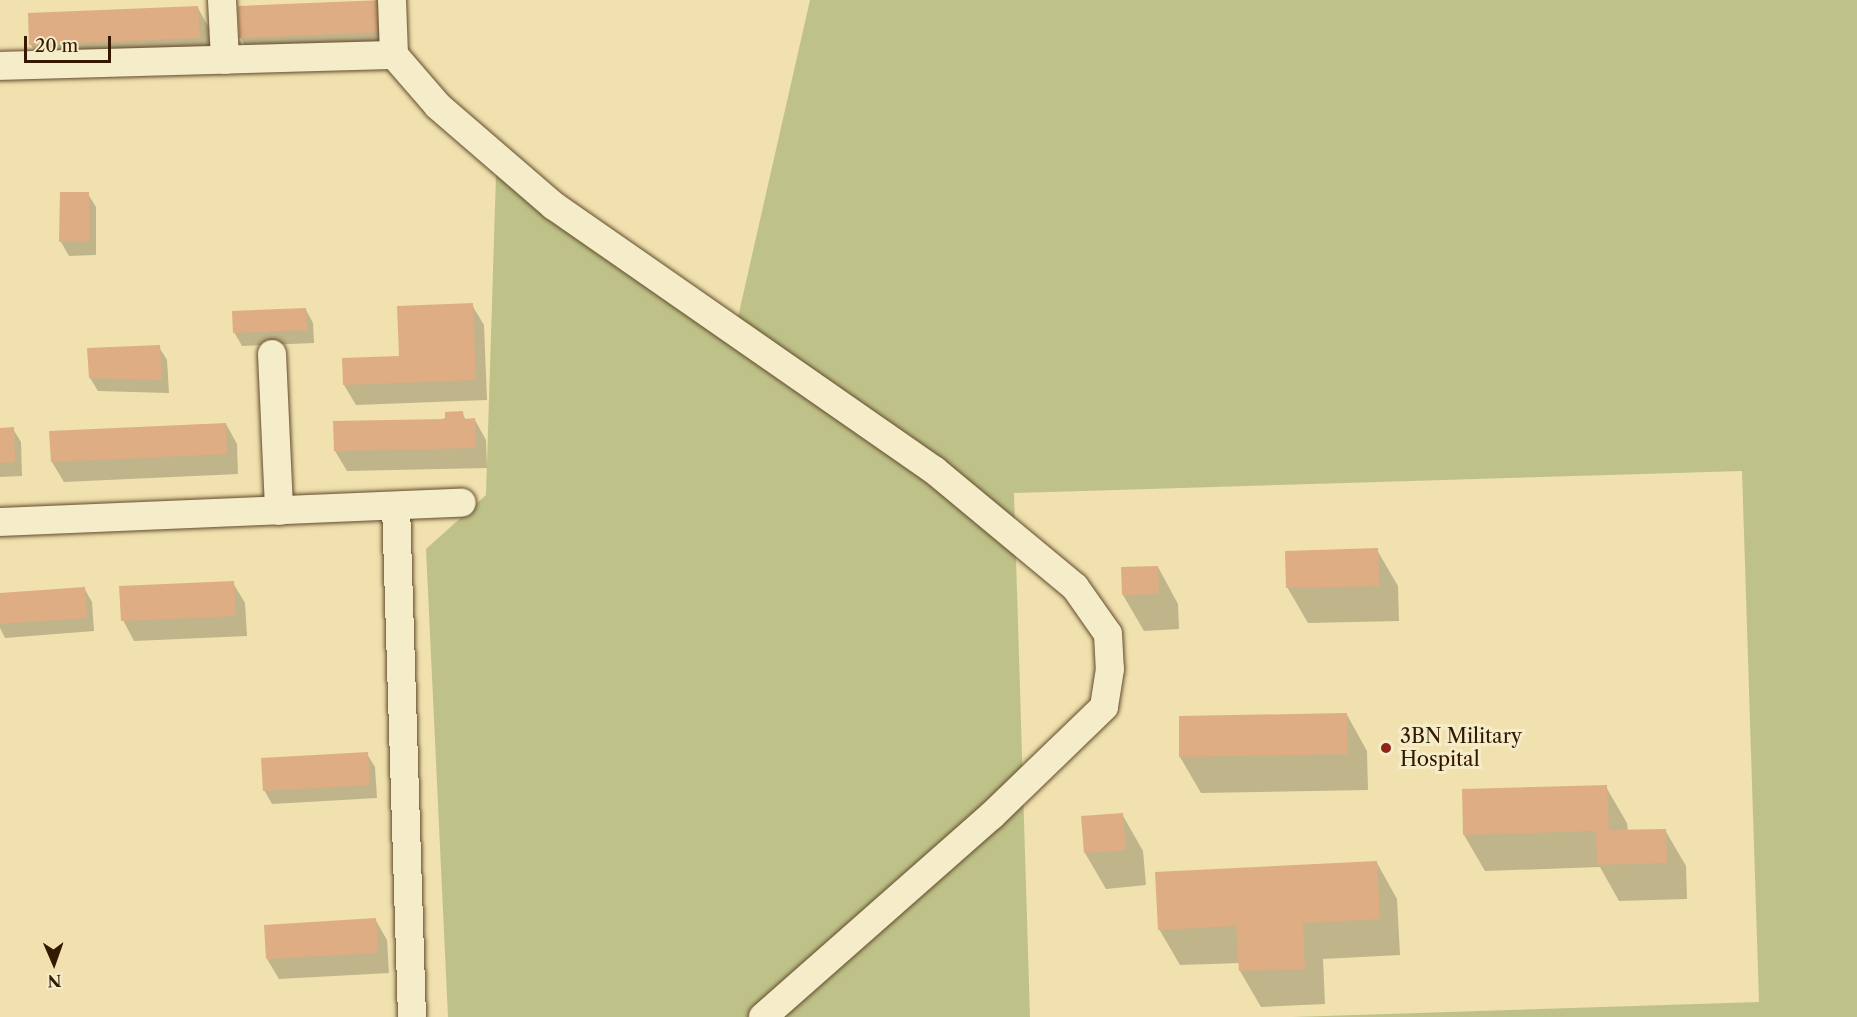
<!DOCTYPE html>
<style>
body{margin:0}
#map{position:relative;width:1857px;height:1017px;overflow:hidden;background:#f0e1ae;font-family:"Libre Caslon Text",serif}
div>[style]{position:absolute}
[style*='--x']{left:calc(var(--x)*1px);top:calc(var(--y)*1px);width:calc(var(--w)*1px);rotate:calc(var(--a)*1deg)}
.green>*{inset:0;background:#bec288}
.shadow>*{inset:0;background:#0003}
.building>*{inset:0;background:#dead83}
.roads{filter:drop-shadow(0 0 2px #634b2c) drop-shadow(0 0 2px #634b2c)}
.minor>*{height:28px;margin:-14px;padding:0 14px;transform-origin:14px;border-radius:14px;background:#f5ecca}
.dots>*{width:16px;height:16px;translate:-50% -50%;box-sizing:border-box;border:3px solid #f5ecca;border-radius:50%}
span{translate:-50% -50%;white-space:nowrap;text-align:center;line-height:1.15;-webkit-text-stroke:6px #f5ecca;paint-order:stroke}
.poi-label{font-size:20px;color:#341900}
.left{translate:0 -50%;text-align:left}
.north{position:absolute;left:24px;top:933px;width:60px;height:60px;-webkit-text-stroke:4px #f5ecca;paint-order:stroke;rotate:178deg;font-size:16px;font-weight:700;line-height:24px;text-align:center;color:#341900}
.north::after{content:'';display:block;margin:auto;width:21px;height:27px;background:#341900;clip-path:polygon(50% 0,100% 100%,50% 72%,0 100%)}
.scale{position:absolute;left:24px;top:36px;width:87px;height:27px;box-sizing:border-box;border:3px solid #341900;border-top:0;padding-left:8px;font-size:18px;line-height:21px;white-space:nowrap;color:#341900;-webkit-text-stroke:4px #f5ecca;paint-order:stroke}
</style>
<div id="map">
<div class="green">
<div style="clip-path:polygon(810px 0,1857px 0,1857px 1017px,1293px 1017px,1759px 1002px,1742px 471px,1014px 493px,1030px 1017px,448px 1017px,426px 549px,486px 495px,496px 175px,738px 317px)"></div>
</div>
<div class="shadow">
<div style="clip-path:polygon(383px 2px,395px 52px,252px 58px,241px 38px)"></div>
<div style="clip-path:polygon(198px 8px,209px 28px,210px 58px,43px 65px,31px 45px,30px 14px)"></div>
<div style="clip-path:polygon(88px 194px,96px 207px,96px 255px,69px 256px,61px 242px)"></div>
<div style="clip-path:polygon(472px 305px,484px 325px,487px 400px,356px 405px,344px 385px,400px 357px)"></div>
<div style="clip-path:polygon(306px 310px,313px 323px,314px 343px,242px 346px,234px 332px)"></div>
<div style="clip-path:polygon(159px 347px,167px 360px,169px 393px,98px 391px,90px 378px)"></div>
<div style="clip-path:polygon(462px 413px,466px 420px,475px 420px,486px 440px,487px 468px,347px 471px,335px 451px)"></div>
<div style="clip-path:polygon(226px 424px,237px 444px,238px 474px,64px 482px,52px 462px)"></div>
<div style="clip-path:polygon(0 429px,13px 429px,21px 442px,22px 476px,0 477px)"></div>
<div style="clip-path:polygon(1377px 550px,1398px 586px,1399px 621px,1308px 623px,1287px 587px)"></div>
<div style="clip-path:polygon(1158px 567px,1178px 604px,1179px 629px,1144px 631px,1123px 595px)"></div>
<div style="clip-path:polygon(233px 583px,245px 603px,247px 636px,134px 641px,123px 620px)"></div>
<div style="clip-path:polygon(84px 588px,92px 602px,94px 631px,5px 638px,0 628px,0 594px)"></div>
<div style="clip-path:polygon(1347px 715px,1367px 751px,1368px 790px,1201px 793px,1180px 757px)"></div>
<div style="clip-path:polygon(367px 754px,375px 767px,377px 798px,272px 804px,264px 790px)"></div>
<div style="clip-path:polygon(1606px 787px,1627px 823px,1628px 831px,1665px 830px,1686px 866px,1687px 899px,1619px 901px,1600px 867px,1485px 871px,1464px 835px)"></div>
<div style="clip-path:polygon(1122px 814px,1143px 851px,1146px 885px,1106px 889px,1085px 853px)"></div>
<div style="clip-path:polygon(1377px 863px,1397px 899px,1400px 955px,1323px 959px,1325px 1004px,1261px 1007px,1240px 971px,1240px 963px,1180px 965px,1159px 929px)"></div>
<div style="clip-path:polygon(375px 919px,387px 940px,389px 973px,279px 979px,267px 959px)"></div>
</div>
<div class="building">
<div style="clip-path:polygon(384px 0,385px 32px,239px 38px,238px 6px)"></div>
<div style="clip-path:polygon(198px 6px,200px 38px,29px 45px,28px 13px)"></div>
<div style="clip-path:polygon(60px 192px,89px 192px,89px 242px,59px 242px)"></div>
<div style="clip-path:polygon(473px 303px,476px 380px,343px 385px,342px 358px,399px 356px,397px 306px)"></div>
<div style="clip-path:polygon(306px 308px,307px 330px,233px 333px,232px 311px)"></div>
<div style="clip-path:polygon(160px 345px,162px 380px,89px 378px,87px 348px)"></div>
<div style="clip-path:polygon(463px 411px,464px 419px,475px 418px,476px 448px,334px 451px,333px 421px,445px 419px,445px 412px)"></div>
<div style="clip-path:polygon(226px 423px,227px 454px,51px 462px,49px 431px)"></div>
<div style="clip-path:polygon(14px 427px,15px 462px,0 463px,0 428px)"></div>
<div style="clip-path:polygon(1378px 548px,1379px 586px,1286px 588px,1285px 551px)"></div>
<div style="clip-path:polygon(1158px 566px,1159px 594px,1122px 595px,1121px 567px)"></div>
<div style="clip-path:polygon(234px 581px,236px 616px,121px 621px,119px 586px)"></div>
<div style="clip-path:polygon(85px 587px,87px 618px,0 624px,0 593px)"></div>
<div style="clip-path:polygon(1347px 713px,1348px 754px,1179px 757px,1179px 716px)"></div>
<div style="clip-path:polygon(368px 752px,370px 785px,263px 791px,261px 758px)"></div>
<div style="clip-path:polygon(1607px 785px,1609px 830px,1666px 829px,1667px 863px,1597px 865px,1596px 831px,1463px 835px,1462px 789px)"></div>
<div style="clip-path:polygon(1123px 813px,1126px 850px,1084px 853px,1081px 816px)"></div>
<div style="clip-path:polygon(1377px 861px,1380px 919px,1303px 923px,1305px 969px,1239px 971px,1236px 926px,1158px 930px,1155px 872px)"></div>
<div style="clip-path:polygon(376px 918px,378px 953px,266px 959px,264px 925px)"></div>
</div>
<div class="roads">
<div class="minor">
<div style="--x:222;--y:0;--w:60;--a:87.1"></div>
<div style="--x:392;--y:0;--w:55;--a:87.9"></div>
<div style="--x:394;--y:55;--w:67;--a:49.2"></div>
<div style="--x:438;--y:106;--w:153;--a:40.8"></div>
<div style="--x:554;--y:206;--w:463;--a:34.8"></div>
<div style="--x:934;--y:470;--w:183;--a:39.7"></div>
<div style="--x:1075;--y:587;--w:57;--a:54.9"></div>
<div style="--x:1108;--y:634;--w:35;--a:87"></div>
<div style="--x:1110;--y:669;--w:38;--a:99"></div>
<div style="--x:1104;--y:707;--w:157;--a:136"></div>
<div style="--x:991;--y:816;--w:304;--a:138.6"></div>
<div style="--x:0;--y:66;--w:394;--a:-1.6"></div>
<div style="--x:272;--y:354;--w:157;--a:87.4"></div>
<div style="--x:396;--y:506;--w:511;--a:88.21"></div>
<div style="--x:0;--y:522;--w:462;--a:-2.4"></div>
</div>
</div>
<div class="dots">
<div style="left:1386px;top:748px;background:#8f2418"></div>
</div>
<div class="poi-label">
<span class="left" style="left:1400px;top:748px">3BN Military<br>Hospital</span>
</div>
<div class="north">N</div>
<div class="scale">20 m</div>
</div>
